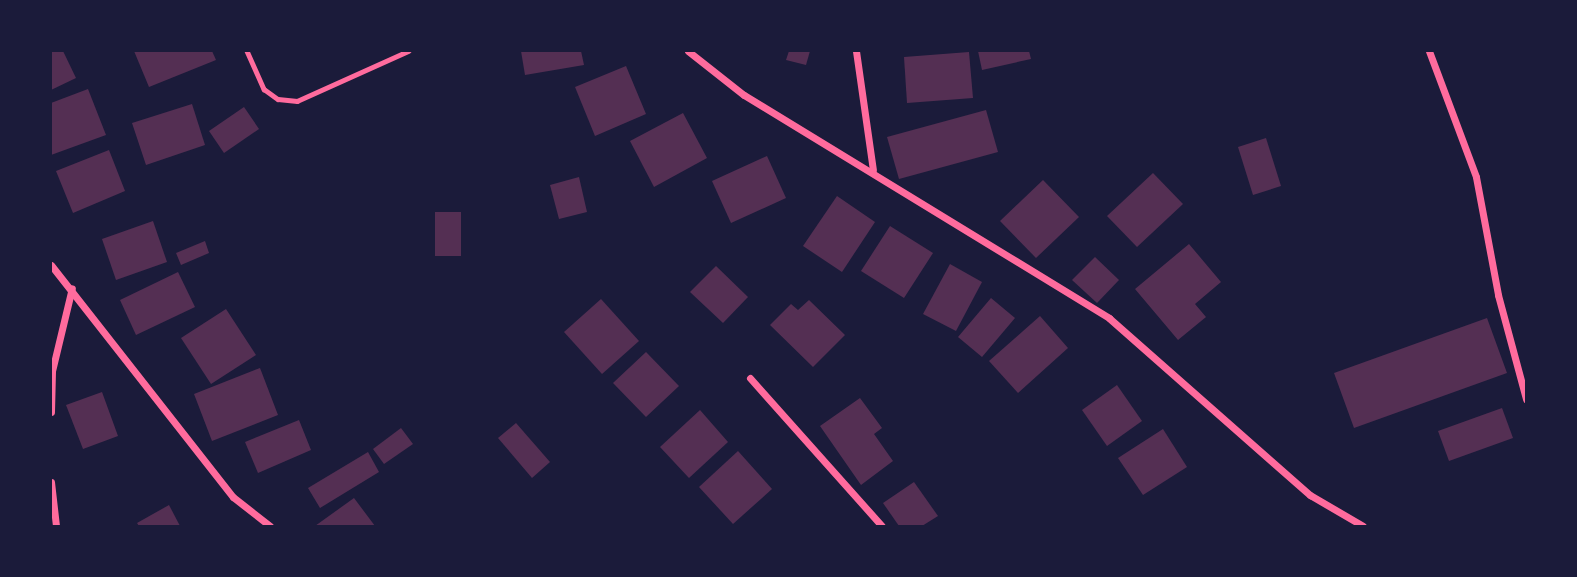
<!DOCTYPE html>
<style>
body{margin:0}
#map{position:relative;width:1577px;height:577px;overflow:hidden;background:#1b1b3a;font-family:"Times New Roman",serif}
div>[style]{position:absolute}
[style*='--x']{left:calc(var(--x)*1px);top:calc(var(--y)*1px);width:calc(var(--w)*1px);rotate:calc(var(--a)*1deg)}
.building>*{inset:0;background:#542f53}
.path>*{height:4.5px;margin:-2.25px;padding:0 2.25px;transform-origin:2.25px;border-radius:2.25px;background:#ff6b9d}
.minor>*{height:7px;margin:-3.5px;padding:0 3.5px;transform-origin:3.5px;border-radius:3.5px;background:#ff6b9d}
span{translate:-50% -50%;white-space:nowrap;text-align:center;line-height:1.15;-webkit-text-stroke:5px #1b1b3a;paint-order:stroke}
.frame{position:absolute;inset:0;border:52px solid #1b1b3a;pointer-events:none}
</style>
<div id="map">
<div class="building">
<div style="clip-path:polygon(51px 51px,63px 51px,76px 78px,51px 90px)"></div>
<div style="clip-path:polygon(134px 51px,212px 51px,216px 60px,149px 87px)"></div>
<div style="clip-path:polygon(521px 51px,581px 51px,584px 65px,525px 75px)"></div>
<div style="clip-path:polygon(789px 51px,810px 51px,806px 65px,786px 60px)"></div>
<div style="clip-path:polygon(978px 51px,1029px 51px,1031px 59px,982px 70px)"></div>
<div style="clip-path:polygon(969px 52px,973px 98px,907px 103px,904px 57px)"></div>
<div style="clip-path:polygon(626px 66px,646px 114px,595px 136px,575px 87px)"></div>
<div style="clip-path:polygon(88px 89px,106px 135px,51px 155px,51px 103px)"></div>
<div style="clip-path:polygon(192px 104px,205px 145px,146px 165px,132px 123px)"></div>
<div style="clip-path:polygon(244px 107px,259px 129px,224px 153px,209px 131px)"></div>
<div style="clip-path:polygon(986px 110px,998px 152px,899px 179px,887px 137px)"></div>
<div style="clip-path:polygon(683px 113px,707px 158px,654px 187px,630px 141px)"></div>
<div style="clip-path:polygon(1266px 138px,1281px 186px,1253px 195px,1238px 147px)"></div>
<div style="clip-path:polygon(109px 150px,125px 191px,73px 213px,56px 171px)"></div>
<div style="clip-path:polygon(767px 156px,786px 198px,731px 223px,712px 181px)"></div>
<div style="clip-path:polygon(1153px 173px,1183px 204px,1137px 247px,1107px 216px)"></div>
<div style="clip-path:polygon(579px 177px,587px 212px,559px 219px,550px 185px)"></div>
<div style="clip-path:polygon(1043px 180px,1079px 217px,1036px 258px,1000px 221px)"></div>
<div style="clip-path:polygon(837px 196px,875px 222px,842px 272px,803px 246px)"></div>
<div style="clip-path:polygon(435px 212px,461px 212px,461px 256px,435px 256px)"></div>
<div style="clip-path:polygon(153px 221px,167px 262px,116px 280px,102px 239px)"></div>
<div style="clip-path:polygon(890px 226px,933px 253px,904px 298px,861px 271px)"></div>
<div style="clip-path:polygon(205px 241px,209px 253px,181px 265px,176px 253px)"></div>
<div style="clip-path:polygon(1189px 244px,1221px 282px,1195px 304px,1206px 317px,1178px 340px,1135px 289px)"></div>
<div style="clip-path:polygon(1095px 257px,1119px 280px,1097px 303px,1072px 280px)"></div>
<div style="clip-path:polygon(950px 264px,982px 282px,956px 331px,923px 314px)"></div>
<div style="clip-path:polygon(716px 266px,748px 297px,723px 323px,690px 292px)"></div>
<div style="clip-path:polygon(178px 272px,195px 307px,136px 335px,120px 300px)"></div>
<div style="clip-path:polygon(991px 298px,1015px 318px,982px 357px,958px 337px)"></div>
<div style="clip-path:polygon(601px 299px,639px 341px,602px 374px,564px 332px)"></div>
<div style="clip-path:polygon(809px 300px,845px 335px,813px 367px,770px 325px,791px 304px,798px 310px)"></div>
<div style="clip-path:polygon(226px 309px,256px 355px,211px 384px,181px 338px)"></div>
<div style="clip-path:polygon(1040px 316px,1068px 348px,1018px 393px,989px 361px)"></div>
<div style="clip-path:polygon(1487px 318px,1507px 373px,1354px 428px,1334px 373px)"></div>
<div style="clip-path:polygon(646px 352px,679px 386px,646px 417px,613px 383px)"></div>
<div style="clip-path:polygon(260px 368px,278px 415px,212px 441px,194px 394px)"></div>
<div style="clip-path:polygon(1117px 385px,1142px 421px,1107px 446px,1082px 410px)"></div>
<div style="clip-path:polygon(102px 392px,118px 436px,83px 449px,66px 405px)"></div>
<div style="clip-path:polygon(860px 398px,882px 428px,874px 434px,893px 461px,861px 485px,820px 426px)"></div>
<div style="clip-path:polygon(1502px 408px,1513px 438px,1449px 461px,1438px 431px)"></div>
<div style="clip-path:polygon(700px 410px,728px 442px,689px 478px,660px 447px)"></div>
<div style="clip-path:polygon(299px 420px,311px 450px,258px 473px,245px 442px)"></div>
<div style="clip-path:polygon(516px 423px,550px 462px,532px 478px,498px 438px)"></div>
<div style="clip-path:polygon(401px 428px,413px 444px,384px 464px,373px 449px)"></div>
<div style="clip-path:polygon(1163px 429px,1187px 467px,1143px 495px,1118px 458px)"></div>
<div style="clip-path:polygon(738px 451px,772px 489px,733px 524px,699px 487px)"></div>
<div style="clip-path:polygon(368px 452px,379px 472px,320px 508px,308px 488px)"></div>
<div style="clip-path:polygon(914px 482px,938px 516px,922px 526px,899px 526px,883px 503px)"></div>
<div style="clip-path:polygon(354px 498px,375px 526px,315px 526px)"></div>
<div style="clip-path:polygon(169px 505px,180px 526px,139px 526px,137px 523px)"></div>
</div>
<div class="path">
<div style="--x:247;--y:51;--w:42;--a:65.9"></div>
<div style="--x:264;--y:89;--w:17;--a:36"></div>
<div style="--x:278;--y:99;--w:19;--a:6"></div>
<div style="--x:297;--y:101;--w:122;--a:-24.2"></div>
</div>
<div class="minor">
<div style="--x:688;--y:51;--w:71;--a:38.2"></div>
<div style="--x:744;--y:95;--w:428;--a:31.4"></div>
<div style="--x:1109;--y:318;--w:268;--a:41.4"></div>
<div style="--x:1310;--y:495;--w:61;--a:30.3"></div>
<div style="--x:856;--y:51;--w:120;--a:81.9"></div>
<div style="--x:1429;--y:51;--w:134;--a:69.5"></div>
<div style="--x:1476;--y:177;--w:120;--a:79.4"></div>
<div style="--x:1498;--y:295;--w:108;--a:74.9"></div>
<div style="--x:51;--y:265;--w:295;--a:51.9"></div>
<div style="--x:233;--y:497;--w:47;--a:38.1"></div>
<div style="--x:750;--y:378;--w:198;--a:48.3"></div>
<div style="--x:51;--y:412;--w:41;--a:-88.6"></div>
<div style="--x:52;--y:371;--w:85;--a:-76.5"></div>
<div style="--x:51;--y:482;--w:44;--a:83.5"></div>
</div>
<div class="frame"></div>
</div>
